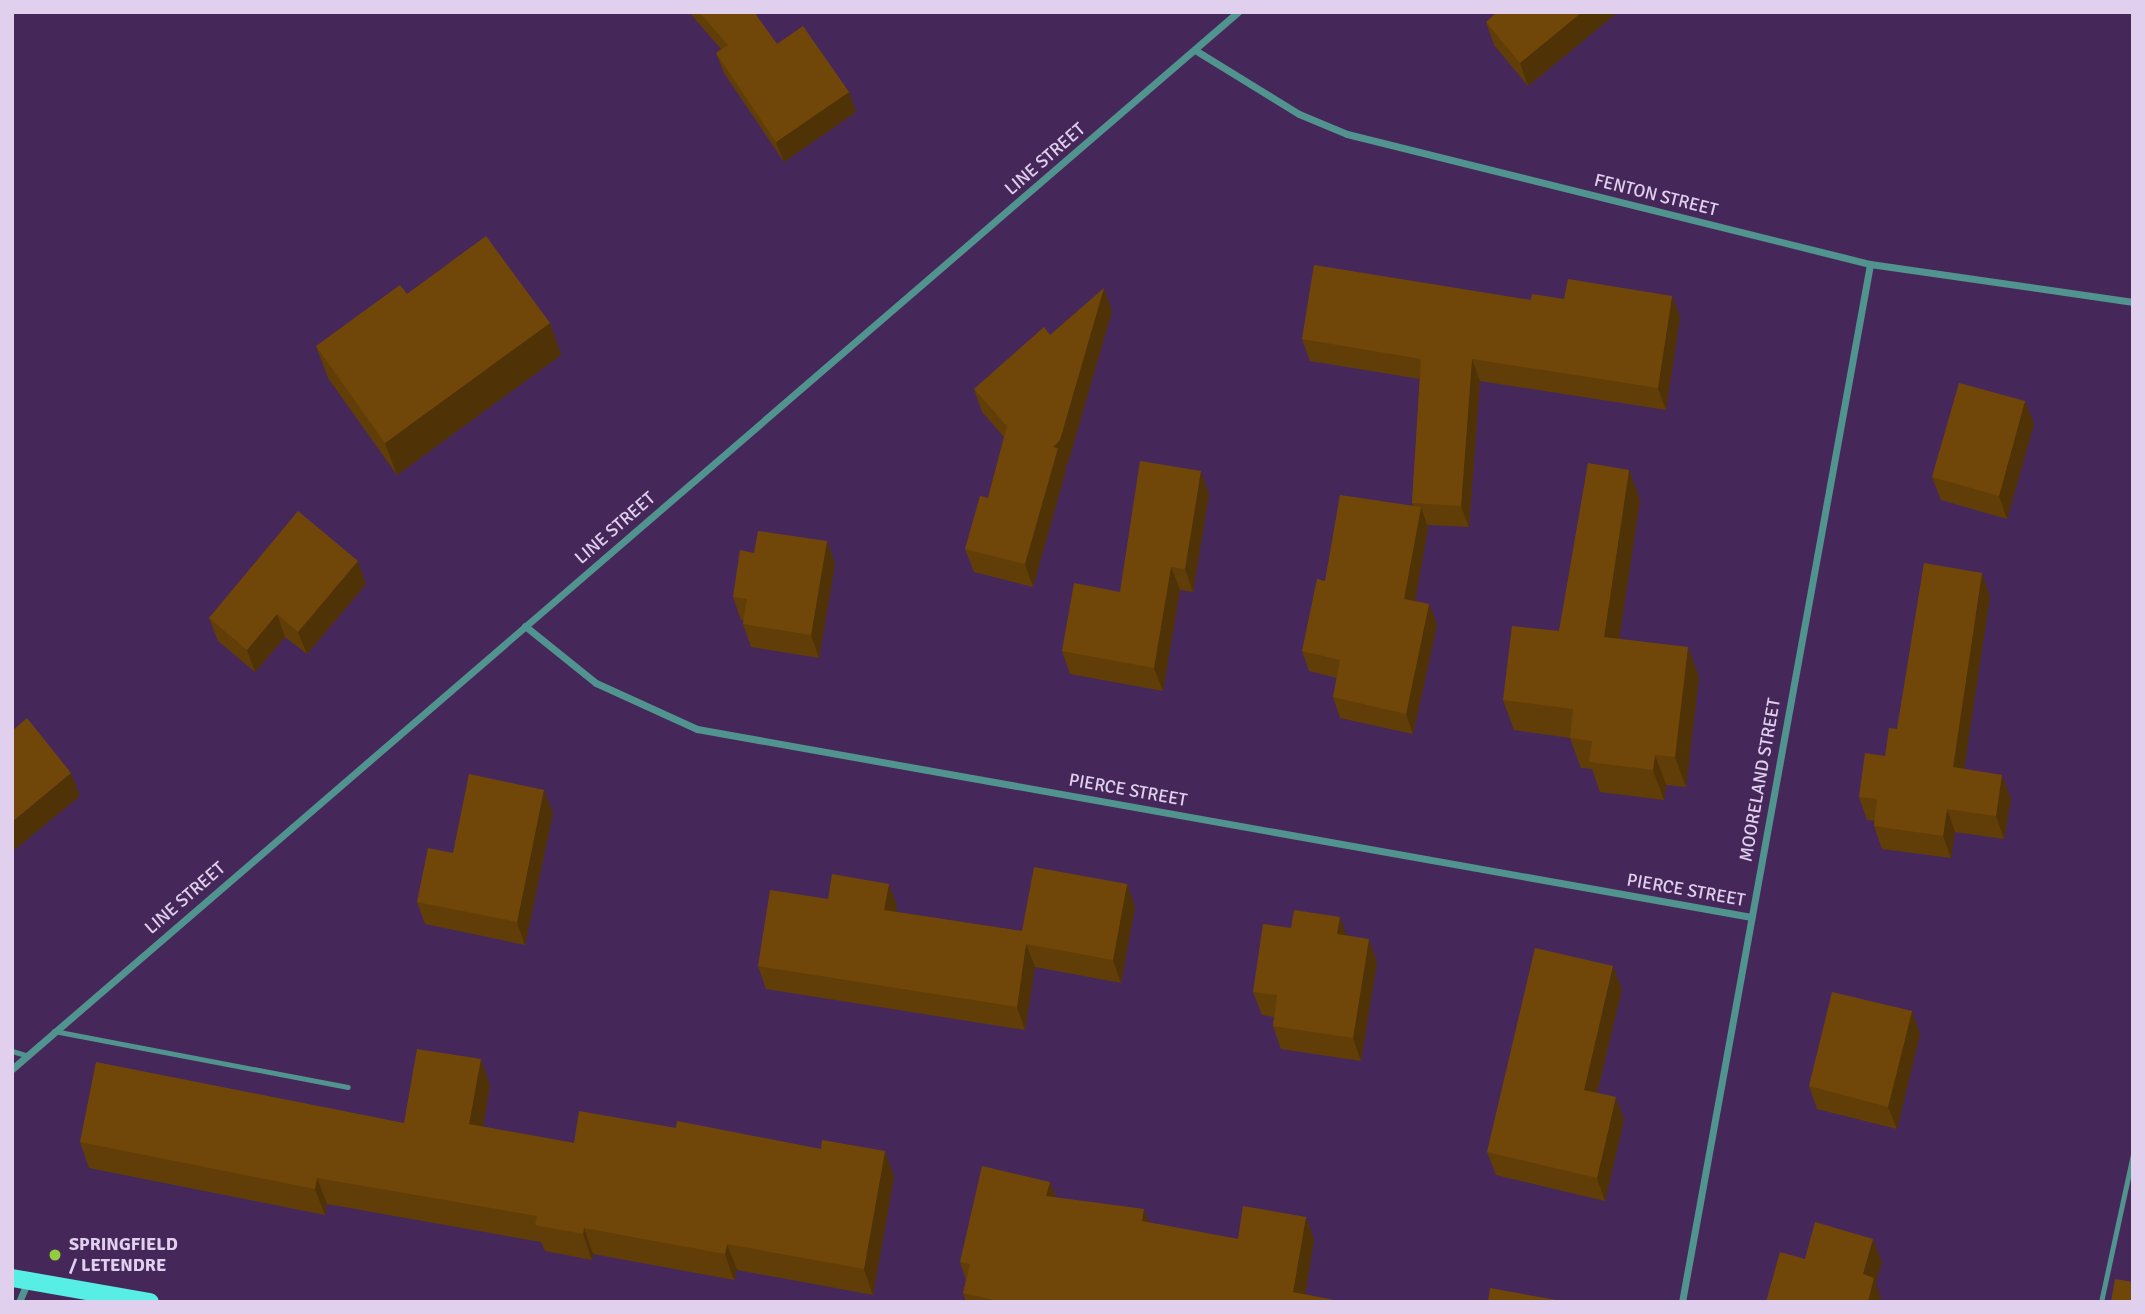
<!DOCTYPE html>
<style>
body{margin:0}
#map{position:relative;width:2145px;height:1314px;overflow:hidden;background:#452859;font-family:Signika,sans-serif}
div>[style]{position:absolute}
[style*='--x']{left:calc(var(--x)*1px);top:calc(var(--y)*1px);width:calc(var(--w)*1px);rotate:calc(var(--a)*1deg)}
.service>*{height:5px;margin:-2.5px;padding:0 2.5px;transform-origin:2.5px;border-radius:2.5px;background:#51938e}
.minor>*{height:7px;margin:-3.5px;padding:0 3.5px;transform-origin:3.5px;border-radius:3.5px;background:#51938e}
.primary>*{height:18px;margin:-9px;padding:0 9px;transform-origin:9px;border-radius:9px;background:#56eee5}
.wall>*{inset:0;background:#613d08}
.shaded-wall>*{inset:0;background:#4f3206}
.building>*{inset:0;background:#714709}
.dots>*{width:19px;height:19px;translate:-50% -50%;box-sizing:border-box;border:4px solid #452859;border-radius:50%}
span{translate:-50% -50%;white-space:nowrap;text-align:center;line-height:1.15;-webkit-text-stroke:5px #452859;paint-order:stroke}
.street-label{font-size:18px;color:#e0d0ee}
.poi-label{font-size:18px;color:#e0d0ee;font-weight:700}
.left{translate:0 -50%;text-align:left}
.frame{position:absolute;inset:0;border:14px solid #e0d0ee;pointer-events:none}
</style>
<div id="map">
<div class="service">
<div style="--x:54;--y:1031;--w:299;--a:10.8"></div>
<div style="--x:12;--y:1051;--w:17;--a:17"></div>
<div style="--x:2101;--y:1302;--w:151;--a:-77.8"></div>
</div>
<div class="minor">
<div style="--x:1195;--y:50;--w:122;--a:31.6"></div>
<div style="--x:1299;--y:114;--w:52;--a:22.6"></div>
<div style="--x:1347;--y:134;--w:539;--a:13.96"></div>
<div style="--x:1870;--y:264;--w:266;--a:8.2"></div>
<div style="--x:525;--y:626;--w:91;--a:38.8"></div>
<div style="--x:596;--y:683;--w:111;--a:24.5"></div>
<div style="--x:697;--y:729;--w:1071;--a:10.11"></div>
<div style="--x:12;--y:1069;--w:1619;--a:-40.77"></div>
<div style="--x:19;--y:1302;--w:23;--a:-67"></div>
<div style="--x:1682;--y:1302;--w:1055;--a:-79.73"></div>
</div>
<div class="primary">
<div style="--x:12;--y:1278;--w:140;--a:9.9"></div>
</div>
<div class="wall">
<div style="clip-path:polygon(689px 12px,754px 12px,777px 44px,849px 92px,856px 112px,784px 162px,724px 73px,716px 53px,721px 49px)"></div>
<div style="clip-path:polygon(1618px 12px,1528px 86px,1494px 45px,1486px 22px)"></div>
<div style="clip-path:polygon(407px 294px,550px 323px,561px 355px,397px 475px,328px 378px,316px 346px)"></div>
<div style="clip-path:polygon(1672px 296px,1680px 317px,1666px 410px,1480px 381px,1469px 527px,1427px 525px,1428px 528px,1415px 601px,1429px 604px,1437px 625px,1413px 734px,1340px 718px,1333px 697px,1337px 678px,1309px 671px,1302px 651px,1325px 581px,1413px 506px,1412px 503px,1420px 379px,1310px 361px,1302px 339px,1531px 300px)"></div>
<div style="clip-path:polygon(1112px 311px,1068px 463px,1065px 466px,1066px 470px,1033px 587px,974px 572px,965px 549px,988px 498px,1004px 437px,982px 412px,974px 389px,1050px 335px)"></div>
<div style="clip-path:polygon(2025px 401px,2034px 424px,2007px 519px,1941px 500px,1932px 477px)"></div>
<div style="clip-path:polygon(1629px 470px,1640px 500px,1619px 638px,1699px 677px,1686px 787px,1666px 785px,1664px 800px,1600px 792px,1592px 769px,1581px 768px,1570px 738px,1514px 730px,1503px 700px,1559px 631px)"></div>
<div style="clip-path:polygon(1209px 494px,1193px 592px,1180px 590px,1163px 691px,1070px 674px,1062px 651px,1120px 592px)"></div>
<div style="clip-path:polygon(827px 541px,835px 564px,819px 658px,751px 647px,743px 624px,743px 620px,741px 620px,733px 597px,754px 553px)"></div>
<div style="clip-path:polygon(366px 584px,307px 654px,285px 637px,255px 672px,218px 641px,209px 618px)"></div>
<div style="clip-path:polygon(1990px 596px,1964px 769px,2011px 798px,2004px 839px,1955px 832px,1951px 858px,1882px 849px,1874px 826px,1874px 821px,1867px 820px,1859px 797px,1885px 756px,1897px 729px)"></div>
<div style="clip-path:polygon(553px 813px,525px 945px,425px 924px,417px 902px,453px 853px)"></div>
<div style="clip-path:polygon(1127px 884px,1135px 907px,1121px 983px,1035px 967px,1025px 1030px,766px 989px,758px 966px,828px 899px,897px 906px,896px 912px,1022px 931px)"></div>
<div style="clip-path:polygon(1347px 935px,1377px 962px,1361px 1061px,1281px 1049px,1273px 1026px,1274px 1017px,1262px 1015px,1253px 992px)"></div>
<div style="clip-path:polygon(1622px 989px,1597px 1093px,1624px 1120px,1605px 1201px,1496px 1175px,1487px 1152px)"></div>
<div style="clip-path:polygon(1912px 1011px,1920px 1034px,1897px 1129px,1817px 1109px,1809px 1086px)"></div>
<div style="clip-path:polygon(490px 1085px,483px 1127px,574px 1143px,676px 1128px,821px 1149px,885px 1151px,894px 1177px,873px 1295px,737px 1270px,734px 1280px,593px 1254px,592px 1260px,545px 1251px,541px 1242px,327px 1204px,325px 1215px,89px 1168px,80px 1142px,404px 1123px)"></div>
<div style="clip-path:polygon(1050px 1182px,1056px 1198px,1149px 1223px,1238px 1239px,1306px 1217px,1314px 1240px,1305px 1294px,1343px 1302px,966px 1302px,963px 1293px,966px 1280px,960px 1262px)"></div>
</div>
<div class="shaded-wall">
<div style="clip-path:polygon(1582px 12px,1618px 12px,1528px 86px,1520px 63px)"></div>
<div style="clip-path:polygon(849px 92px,856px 112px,784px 162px,776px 142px)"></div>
<div style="clip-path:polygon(1104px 288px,1112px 311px,1068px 463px,1065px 466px,1066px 470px,1033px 587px,1025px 564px,1053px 447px)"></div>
<div style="clip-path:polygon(1672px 296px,1680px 317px,1666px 410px,1658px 388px)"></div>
<div style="clip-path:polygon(550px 323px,561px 355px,397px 475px,385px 443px)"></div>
<div style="clip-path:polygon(1472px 359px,1480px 381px,1469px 527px,1461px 506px)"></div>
<div style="clip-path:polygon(2025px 401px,2034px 424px,2007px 519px,1999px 496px)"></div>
<div style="clip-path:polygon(1629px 470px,1640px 500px,1615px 667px,1604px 637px)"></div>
<div style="clip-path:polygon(1201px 471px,1209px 494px,1193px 592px,1185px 569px)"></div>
<div style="clip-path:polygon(1421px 507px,1428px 528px,1412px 619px,1404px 599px)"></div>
<div style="clip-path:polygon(827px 541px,835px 564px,819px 658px,811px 635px)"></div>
<div style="clip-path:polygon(358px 561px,366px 584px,307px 654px,298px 632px)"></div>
<div style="clip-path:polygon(1171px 567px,1180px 590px,1163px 691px,1154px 668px)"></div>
<div style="clip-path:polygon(1982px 573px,1990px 596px,1961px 790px,1953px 767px)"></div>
<div style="clip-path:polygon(1429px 604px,1437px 625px,1413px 734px,1406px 714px)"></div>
<div style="clip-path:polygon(277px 614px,285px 637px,255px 672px,247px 650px)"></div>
<div style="clip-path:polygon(1688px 647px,1699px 677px,1686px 787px,1675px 757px)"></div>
<div style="clip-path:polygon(1655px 755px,1666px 785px,1664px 800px,1653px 770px)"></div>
<div style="clip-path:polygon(71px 773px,80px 796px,12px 852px,12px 822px)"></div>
<div style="clip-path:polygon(2002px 775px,2011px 798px,2004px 839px,1996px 816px)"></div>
<div style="clip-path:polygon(544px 790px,553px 813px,525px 945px,517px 922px)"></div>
<div style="clip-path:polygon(1947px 809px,1955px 832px,1951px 858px,1943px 836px)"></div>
<div style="clip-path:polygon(889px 884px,897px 906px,893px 933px,884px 910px)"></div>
<div style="clip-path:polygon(1127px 884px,1135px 907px,1121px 983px,1113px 960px)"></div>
<div style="clip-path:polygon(1340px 917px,1348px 940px,1337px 934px)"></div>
<div style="clip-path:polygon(1369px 939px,1377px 962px,1361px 1061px,1353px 1038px)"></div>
<div style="clip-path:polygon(1026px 944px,1035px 967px,1025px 1030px,1017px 1007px)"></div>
<div style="clip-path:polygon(1613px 966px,1622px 989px,1592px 1113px,1584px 1090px)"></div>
<div style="clip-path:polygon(1912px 1011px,1920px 1034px,1897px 1129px,1888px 1107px)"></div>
<div style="clip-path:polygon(481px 1059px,490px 1085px,479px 1150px,469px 1124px)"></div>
<div style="clip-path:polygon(1616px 1097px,1624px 1120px,1605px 1201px,1597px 1178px)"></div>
<div style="clip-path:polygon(885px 1151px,894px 1177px,873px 1295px,864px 1269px)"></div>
<div style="clip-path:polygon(317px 1178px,327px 1204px,325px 1215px,315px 1189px)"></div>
<div style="clip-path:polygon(1050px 1182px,1058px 1204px,1046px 1196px)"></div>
<div style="clip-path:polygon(1144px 1209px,1153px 1232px,1142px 1221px)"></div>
<div style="clip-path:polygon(1306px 1217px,1314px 1240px,1304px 1302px,1293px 1292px)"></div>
<div style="clip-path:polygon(584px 1228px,593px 1254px,592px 1260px,583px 1234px)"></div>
<div style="clip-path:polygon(1873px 1239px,1882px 1262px,1876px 1283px,1882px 1302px,1868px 1302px,1863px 1274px)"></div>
<div style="clip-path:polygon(727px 1244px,737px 1270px,734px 1280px,725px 1254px)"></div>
</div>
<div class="building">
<div style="clip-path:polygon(699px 12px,754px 12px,777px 44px,803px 26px,849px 92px,776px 142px,716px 53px,728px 45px)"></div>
<div style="clip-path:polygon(1497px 12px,1582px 12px,1520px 63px,1486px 22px)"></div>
<div style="clip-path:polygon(486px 236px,550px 323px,385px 443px,316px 346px,400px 285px,407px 294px)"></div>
<div style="clip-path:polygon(1314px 265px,1531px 300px,1532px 294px,1564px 299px,1568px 279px,1672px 296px,1658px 388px,1472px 359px,1461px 506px,1412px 503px,1421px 359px,1302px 339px)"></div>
<div style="clip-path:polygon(1104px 288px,1060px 440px,1053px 447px,1058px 448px,1025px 564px,965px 549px,980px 496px,988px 498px,1007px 426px,974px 389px,1044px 327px,1050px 335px)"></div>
<div style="clip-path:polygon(1959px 383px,2025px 401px,1999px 496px,1932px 477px)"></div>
<div style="clip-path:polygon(1140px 461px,1201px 471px,1185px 569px,1171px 567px,1154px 668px,1062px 651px,1074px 583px,1120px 592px)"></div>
<div style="clip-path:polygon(1588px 463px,1629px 470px,1604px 637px,1688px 647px,1675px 757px,1655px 755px,1653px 770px,1589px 762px,1592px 741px,1570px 738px,1573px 709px,1503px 700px,1512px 626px,1559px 631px)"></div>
<div style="clip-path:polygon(1340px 495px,1421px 507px,1404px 599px,1429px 604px,1406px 714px,1333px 697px,1340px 660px,1302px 651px,1317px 579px,1325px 581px)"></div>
<div style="clip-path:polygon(298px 511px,358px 561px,298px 632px,277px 614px,247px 650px,209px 618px)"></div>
<div style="clip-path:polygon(758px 531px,827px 541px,811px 635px,743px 624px,747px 599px,733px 597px,740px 550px,754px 553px)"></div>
<div style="clip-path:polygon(1924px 563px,1982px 573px,1953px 767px,2002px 775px,1996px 816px,1947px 809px,1943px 836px,1874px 826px,1877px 799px,1859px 797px,1865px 753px,1885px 756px,1889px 728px,1897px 729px)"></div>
<div style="clip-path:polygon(27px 718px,71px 773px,12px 822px,12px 731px)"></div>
<div style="clip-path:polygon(469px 774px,544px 790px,517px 922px,417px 902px,428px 848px,453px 853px)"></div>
<div style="clip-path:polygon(1034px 867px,1127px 884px,1113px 960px,1026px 944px,1017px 1007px,758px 966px,770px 890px,828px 899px,832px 874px,889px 884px,884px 910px,1022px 931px)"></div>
<div style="clip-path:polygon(1294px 910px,1340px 917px,1337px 934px,1369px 939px,1353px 1038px,1273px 1026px,1277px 995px,1253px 992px,1263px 924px,1291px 928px)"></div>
<div style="clip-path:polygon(1535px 948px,1613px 966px,1584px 1090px,1616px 1097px,1597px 1178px,1487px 1152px)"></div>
<div style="clip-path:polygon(1832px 992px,1912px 1011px,1888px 1107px,1809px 1086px)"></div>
<div style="clip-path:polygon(417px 1049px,481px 1059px,469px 1124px,574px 1143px,579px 1111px,676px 1128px,677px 1121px,821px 1149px,822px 1140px,885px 1151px,864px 1269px,727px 1244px,725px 1254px,584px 1228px,583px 1234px,535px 1225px,537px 1216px,317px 1178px,315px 1189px,80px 1142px,96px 1062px,404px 1123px)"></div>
<div style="clip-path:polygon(982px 1166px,1050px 1182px,1046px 1196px,1144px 1209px,1142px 1221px,1238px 1239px,1243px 1206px,1306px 1217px,1293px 1292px,1343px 1302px,1003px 1302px,963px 1293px,970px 1264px,960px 1262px)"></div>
<div style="clip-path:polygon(1815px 1222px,1873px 1239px,1863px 1274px,1874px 1278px,1868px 1302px,1766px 1302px,1780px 1252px,1805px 1259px)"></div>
<div style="clip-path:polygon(2115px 1279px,2133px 1282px,2133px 1302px,2111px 1302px)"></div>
<div style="clip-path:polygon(1490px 1288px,1567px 1302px,1488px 1302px)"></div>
</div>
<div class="dots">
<div style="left:55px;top:1255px;background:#92cd3e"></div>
</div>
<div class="street-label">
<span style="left:1045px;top:159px;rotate:-41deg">LINE STREET</span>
<span style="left:1656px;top:195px;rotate:14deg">FENTON STREET</span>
<span style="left:615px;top:528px;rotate:-41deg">LINE STREET</span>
<span style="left:1760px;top:780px;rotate:-80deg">MOORELAND STREET</span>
<span style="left:1128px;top:790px;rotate:10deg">PIERCE STREET</span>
<span style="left:1686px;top:890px;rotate:10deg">PIERCE STREET</span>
<span style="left:185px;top:898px;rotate:-41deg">LINE STREET</span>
</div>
<div class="poi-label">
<span class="left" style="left:69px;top:1255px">SPRINGFIELD<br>/ LETENDRE</span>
</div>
<div class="frame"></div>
</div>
